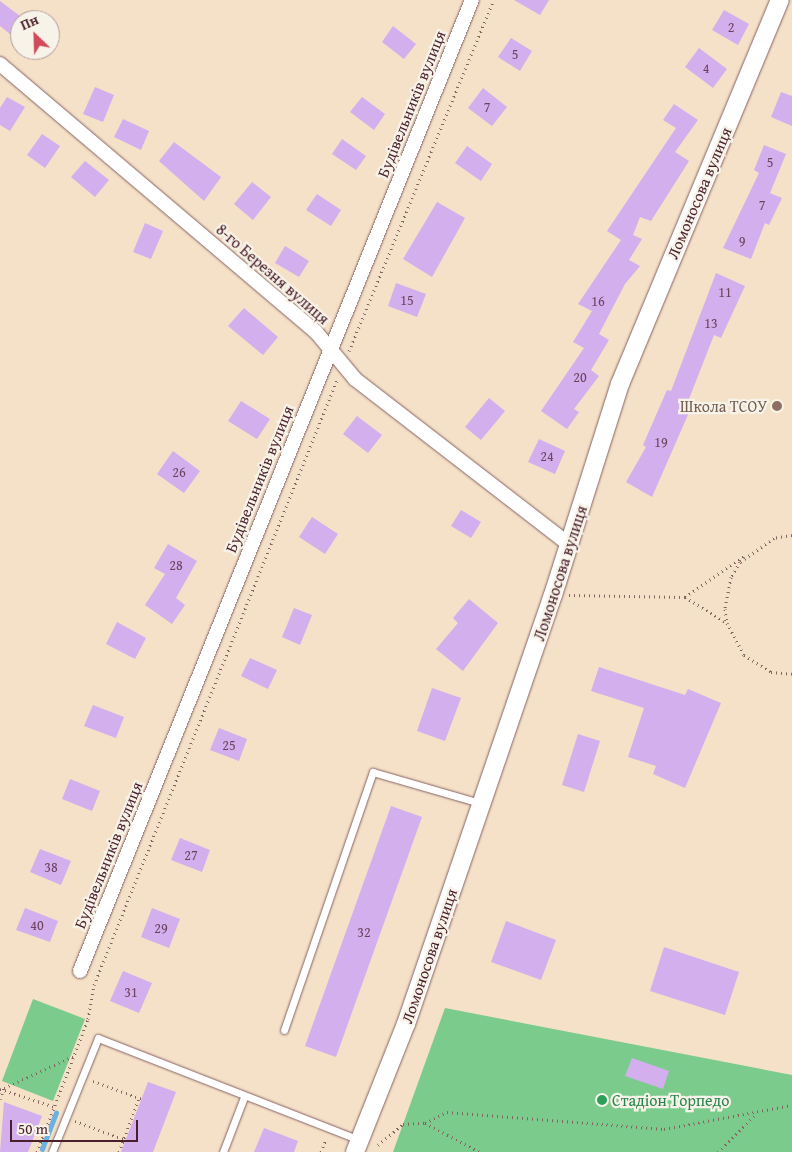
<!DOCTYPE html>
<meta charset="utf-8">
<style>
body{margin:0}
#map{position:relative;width:792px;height:1152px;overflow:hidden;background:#f5e0c8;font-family:"Gentium Book Plus",serif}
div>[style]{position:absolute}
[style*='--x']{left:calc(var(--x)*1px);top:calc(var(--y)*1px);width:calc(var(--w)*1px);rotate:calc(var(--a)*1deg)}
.green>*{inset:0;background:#7bcb8c}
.stream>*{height:5px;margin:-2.5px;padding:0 2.5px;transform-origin:2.5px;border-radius:2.5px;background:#6ab2e2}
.building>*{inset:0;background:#d3afee}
.path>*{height:3px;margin-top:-1.5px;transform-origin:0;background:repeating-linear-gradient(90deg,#866362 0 1px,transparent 0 5px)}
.roads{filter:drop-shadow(0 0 1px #866362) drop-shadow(0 0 1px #866362)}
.service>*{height:7px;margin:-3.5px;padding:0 3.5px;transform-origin:3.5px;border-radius:3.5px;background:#fff}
.minor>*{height:14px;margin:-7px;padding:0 7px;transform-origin:7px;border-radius:7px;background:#fff}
.tertiary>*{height:18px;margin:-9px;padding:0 9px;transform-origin:9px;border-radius:9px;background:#fff}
.dots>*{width:14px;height:14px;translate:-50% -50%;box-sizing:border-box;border:2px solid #f7f3e8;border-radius:50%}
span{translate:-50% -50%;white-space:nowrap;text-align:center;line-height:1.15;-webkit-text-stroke:4.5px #f7f3e8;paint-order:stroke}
.number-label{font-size:14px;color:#6c435c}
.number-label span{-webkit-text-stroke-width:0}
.street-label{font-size:16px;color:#4a1f2b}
.education-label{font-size:16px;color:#785e54}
.right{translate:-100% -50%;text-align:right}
.leisure-label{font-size:16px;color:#27864d}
.left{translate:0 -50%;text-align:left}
.north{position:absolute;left:10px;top:10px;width:50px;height:50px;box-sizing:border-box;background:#f7f3e8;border:1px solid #b29e9c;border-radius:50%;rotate:336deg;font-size:14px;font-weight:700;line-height:20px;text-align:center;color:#4a1f2b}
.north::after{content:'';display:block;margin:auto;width:18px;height:22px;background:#d1495b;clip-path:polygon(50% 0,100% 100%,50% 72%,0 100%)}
.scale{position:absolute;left:10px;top:1120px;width:128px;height:22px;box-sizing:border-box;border:2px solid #4a1f2b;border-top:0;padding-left:6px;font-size:15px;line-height:18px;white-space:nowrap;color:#4a1f2b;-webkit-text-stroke:4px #f7f3e8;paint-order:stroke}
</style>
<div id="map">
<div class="green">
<div style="clip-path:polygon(33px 999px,85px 1019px,53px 1101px,2px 1081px)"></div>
<div style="clip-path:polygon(445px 1008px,792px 1075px,792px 1152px,393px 1152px)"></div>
</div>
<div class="stream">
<div style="--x:42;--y:1149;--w:39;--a:-69"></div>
</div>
<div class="building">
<div style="clip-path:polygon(514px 0,549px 0,540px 15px)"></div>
<div style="clip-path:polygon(0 1px,20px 16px,20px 42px,0 26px)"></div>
<div style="clip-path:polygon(724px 10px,749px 24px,738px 45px,712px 30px)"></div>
<div style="clip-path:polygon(393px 26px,416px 44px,404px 59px,382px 42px)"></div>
<div style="clip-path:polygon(511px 38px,532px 51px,520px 71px,498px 57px)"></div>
<div style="clip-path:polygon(699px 48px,727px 69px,713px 88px,685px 67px)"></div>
<div style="clip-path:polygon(95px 87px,114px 95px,103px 122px,83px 114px)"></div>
<div style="clip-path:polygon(483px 88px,507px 107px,492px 126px,468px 108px)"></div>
<div style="clip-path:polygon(781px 92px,792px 96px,792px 126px,771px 117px)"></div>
<div style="clip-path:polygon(7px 97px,25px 107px,10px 131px,0 125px,0 108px)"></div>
<div style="clip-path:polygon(362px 97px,385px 114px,374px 130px,350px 112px)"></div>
<div style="clip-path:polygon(674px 104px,698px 120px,675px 152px,689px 161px,651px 221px,640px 217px,633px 235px,642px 239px,629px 260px,640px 266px,625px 284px,599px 334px,609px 340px,591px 370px,599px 376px,574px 409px,579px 412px,567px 429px,541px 411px,584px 348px,573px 342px,592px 311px,578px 304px,621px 240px,607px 231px,676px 128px,663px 120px)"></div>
<div style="clip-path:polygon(123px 119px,149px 131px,141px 150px,114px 137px)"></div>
<div style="clip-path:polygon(42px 134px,60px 146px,45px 168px,27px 155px)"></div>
<div style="clip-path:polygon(342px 139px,366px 156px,356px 170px,332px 154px)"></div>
<div style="clip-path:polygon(174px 142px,221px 177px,204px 201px,159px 161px)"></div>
<div style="clip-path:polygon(764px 145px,786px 154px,770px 193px,782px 198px,769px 225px,765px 223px,751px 259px,723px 248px,759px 173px,754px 170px)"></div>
<div style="clip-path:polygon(467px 146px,492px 164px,481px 181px,455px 163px)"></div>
<div style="clip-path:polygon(85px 161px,109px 180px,95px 197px,71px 177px)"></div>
<div style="clip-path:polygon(252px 182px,271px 197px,253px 220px,234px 204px)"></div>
<div style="clip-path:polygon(317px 194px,341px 210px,331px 226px,306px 210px)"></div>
<div style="clip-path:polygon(437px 202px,465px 218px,432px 277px,403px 259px)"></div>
<div style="clip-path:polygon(145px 223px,163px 231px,151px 259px,133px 252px)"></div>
<div style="clip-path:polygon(285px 246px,309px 261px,299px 277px,275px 263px)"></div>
<div style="clip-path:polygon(716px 273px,745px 286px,721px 338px,714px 335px,689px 399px,694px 401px,652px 497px,626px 482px,646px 447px,643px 445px,667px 390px,671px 391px)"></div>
<div style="clip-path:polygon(396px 283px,426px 294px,417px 317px,388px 306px)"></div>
<div style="clip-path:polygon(244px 308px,278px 337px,263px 355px,228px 326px)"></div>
<div style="clip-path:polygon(489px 398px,505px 411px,481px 440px,465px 427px)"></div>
<div style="clip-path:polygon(241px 401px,270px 419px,257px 439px,228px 421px)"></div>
<div style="clip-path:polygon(357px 416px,382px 435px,368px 453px,343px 434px)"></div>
<div style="clip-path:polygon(539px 439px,565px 451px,555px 474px,528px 462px)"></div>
<div style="clip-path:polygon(173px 451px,200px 471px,184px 493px,157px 474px)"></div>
<div style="clip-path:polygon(461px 510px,481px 522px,471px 538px,451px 526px)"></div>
<div style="clip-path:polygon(312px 517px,338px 534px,325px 554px,299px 537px)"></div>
<div style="clip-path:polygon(168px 544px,197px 561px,176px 598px,185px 605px,172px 624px,145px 605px,165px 574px,154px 568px)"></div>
<div style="clip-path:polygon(469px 599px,498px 623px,463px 671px,436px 649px,458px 623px,453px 618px)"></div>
<div style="clip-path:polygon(294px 608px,312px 615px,300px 645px,282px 637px)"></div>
<div style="clip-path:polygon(117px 622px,146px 638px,135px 659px,106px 644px)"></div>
<div style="clip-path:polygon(250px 658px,277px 670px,268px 689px,241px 676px)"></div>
<div style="clip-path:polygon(599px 667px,685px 695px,688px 689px,721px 703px,685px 788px,653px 774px,656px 766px,628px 757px,644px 708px,591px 691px)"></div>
<div style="clip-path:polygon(432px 688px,461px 698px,445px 741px,417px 731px)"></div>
<div style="clip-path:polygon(93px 705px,124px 717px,116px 738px,84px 726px)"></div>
<div style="clip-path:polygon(219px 728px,247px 739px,239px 761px,210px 750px)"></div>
<div style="clip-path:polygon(578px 734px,600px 741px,584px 792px,562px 785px)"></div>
<div style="clip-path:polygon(70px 779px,100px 791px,92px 811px,62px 799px)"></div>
<div style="clip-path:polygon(391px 806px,422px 817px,336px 1057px,305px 1046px)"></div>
<div style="clip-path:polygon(180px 838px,210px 850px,202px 872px,171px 860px)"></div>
<div style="clip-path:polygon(40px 849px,71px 861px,61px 885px,30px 872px)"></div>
<div style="clip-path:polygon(25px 908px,58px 921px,50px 942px,16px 930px)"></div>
<div style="clip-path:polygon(152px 908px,180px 919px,169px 948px,141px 937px)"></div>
<div style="clip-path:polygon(506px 921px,556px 940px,541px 980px,491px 962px)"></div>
<div style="clip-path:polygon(664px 947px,739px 972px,725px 1015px,650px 991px)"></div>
<div style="clip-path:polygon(123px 971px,152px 983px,139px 1013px,110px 1001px)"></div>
<div style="clip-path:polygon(632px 1058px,669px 1071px,663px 1089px,625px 1076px)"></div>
<div style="clip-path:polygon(148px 1082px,176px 1092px,153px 1152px,121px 1152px)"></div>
<div style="clip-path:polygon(4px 1102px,42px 1116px,28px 1152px,0 1152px)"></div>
<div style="clip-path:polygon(264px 1128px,298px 1141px,294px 1152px,254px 1152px)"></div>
</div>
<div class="path">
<div style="--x:349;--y:351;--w:380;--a:-67.6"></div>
<div style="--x:792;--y:535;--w:18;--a:171"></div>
<div style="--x:774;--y:538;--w:42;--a:144.8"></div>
<div style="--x:740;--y:562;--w:17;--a:121"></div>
<div style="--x:731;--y:577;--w:33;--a:101"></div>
<div style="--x:725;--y:609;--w:14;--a:82"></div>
<div style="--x:727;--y:623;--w:36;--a:62"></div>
<div style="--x:744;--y:655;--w:32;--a:32"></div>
<div style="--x:771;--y:672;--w:21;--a:5"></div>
<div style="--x:569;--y:595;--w:116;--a:1"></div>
<div style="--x:685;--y:597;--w:49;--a:31.8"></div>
<div style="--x:685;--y:597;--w:73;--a:-35"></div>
<div style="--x:93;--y:1081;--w:52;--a:20.2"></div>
<div style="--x:0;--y:1089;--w:58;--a:18.1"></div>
<div style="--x:0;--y:1099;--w:12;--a:-70"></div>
<div style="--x:4;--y:1088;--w:77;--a:-24.6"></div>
<div style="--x:75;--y:1121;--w:54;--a:20.4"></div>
<div style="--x:425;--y:1123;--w:25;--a:-27"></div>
<div style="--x:447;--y:1112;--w:218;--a:4.5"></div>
<div style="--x:664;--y:1129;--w:130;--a:-10.6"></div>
<div style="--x:378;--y:1145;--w:33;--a:-40"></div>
<div style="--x:403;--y:1124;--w:22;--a:-3"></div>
<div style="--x:425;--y:1123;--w:62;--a:27.8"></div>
<div style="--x:37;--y:1152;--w:142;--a:-69"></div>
<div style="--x:88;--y:1019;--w:35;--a:-80"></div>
<div style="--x:94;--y:985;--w:652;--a:-68.12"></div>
<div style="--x:119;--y:1152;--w:58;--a:-69.7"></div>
<div style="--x:321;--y:1152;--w:14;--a:-69"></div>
<div style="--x:718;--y:1152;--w:52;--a:-45"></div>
</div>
<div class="roads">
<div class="service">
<div style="--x:284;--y:1030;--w:273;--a:-71"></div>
<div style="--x:373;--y:772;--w:111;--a:16.2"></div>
<div style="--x:52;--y:1152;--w:123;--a:-68"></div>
<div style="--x:98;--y:1038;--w:280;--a:21.3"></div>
<div style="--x:223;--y:1152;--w:59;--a:-69.1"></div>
</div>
<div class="minor">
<div style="--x:0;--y:64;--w:414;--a:40.3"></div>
<div style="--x:316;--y:332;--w:61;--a:50.3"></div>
<div style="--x:355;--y:379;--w:272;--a:37.7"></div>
<div style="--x:80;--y:971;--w:1047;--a:-68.02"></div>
</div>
<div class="tertiary">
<div style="--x:355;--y:1152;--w:138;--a:-68.3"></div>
<div style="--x:406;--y:1024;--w:453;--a:-71.1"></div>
<div style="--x:553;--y:595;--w:221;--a:-72.4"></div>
<div style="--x:620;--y:384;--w:416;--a:-67.4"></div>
</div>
</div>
<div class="dots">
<div style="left:777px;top:406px;background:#8d6e63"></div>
<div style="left:602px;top:1100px;background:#2e9e5b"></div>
</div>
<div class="number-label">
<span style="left:731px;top:27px">2</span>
<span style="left:515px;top:54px">5</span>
<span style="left:706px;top:68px">4</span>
<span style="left:487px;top:107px">7</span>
<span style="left:770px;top:162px">5</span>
<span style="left:762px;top:205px">7</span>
<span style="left:742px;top:241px">9</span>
<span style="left:725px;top:292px">11</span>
<span style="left:407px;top:300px">15</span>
<span style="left:598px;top:301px">16</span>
<span style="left:711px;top:323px">13</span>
<span style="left:580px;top:377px">20</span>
<span style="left:661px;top:442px">19</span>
<span style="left:547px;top:456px">24</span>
<span style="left:179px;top:472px">26</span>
<span style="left:176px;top:565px">28</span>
<span style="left:229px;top:745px">25</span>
<span style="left:191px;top:855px">27</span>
<span style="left:51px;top:867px">38</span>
<span style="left:37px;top:925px">40</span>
<span style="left:161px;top:928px">29</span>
<span style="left:364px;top:932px">32</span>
<span style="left:131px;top:992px">31</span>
</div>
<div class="street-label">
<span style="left:411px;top:104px;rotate:-68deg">Будівельників вулиця</span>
<span style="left:699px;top:193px;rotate:-67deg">Ломоносова вулиця</span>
<span style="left:273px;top:274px;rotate:41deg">8-го Березня вулиця</span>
<span style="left:259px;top:479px;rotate:-68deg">Будівельників вулиця</span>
<span style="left:560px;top:573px;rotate:-72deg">Ломоносова вулиця</span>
<span style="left:108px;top:855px;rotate:-68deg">Будівельників вулиця</span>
<span style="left:429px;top:956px;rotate:-71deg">Ломоносова вулиця</span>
</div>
<div class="education-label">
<span class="right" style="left:767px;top:406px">Школа ТСОУ</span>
</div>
<div class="leisure-label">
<span class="left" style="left:612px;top:1100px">Стадіон Торпедо</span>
</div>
<div class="north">Пн</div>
<div class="scale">50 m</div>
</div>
